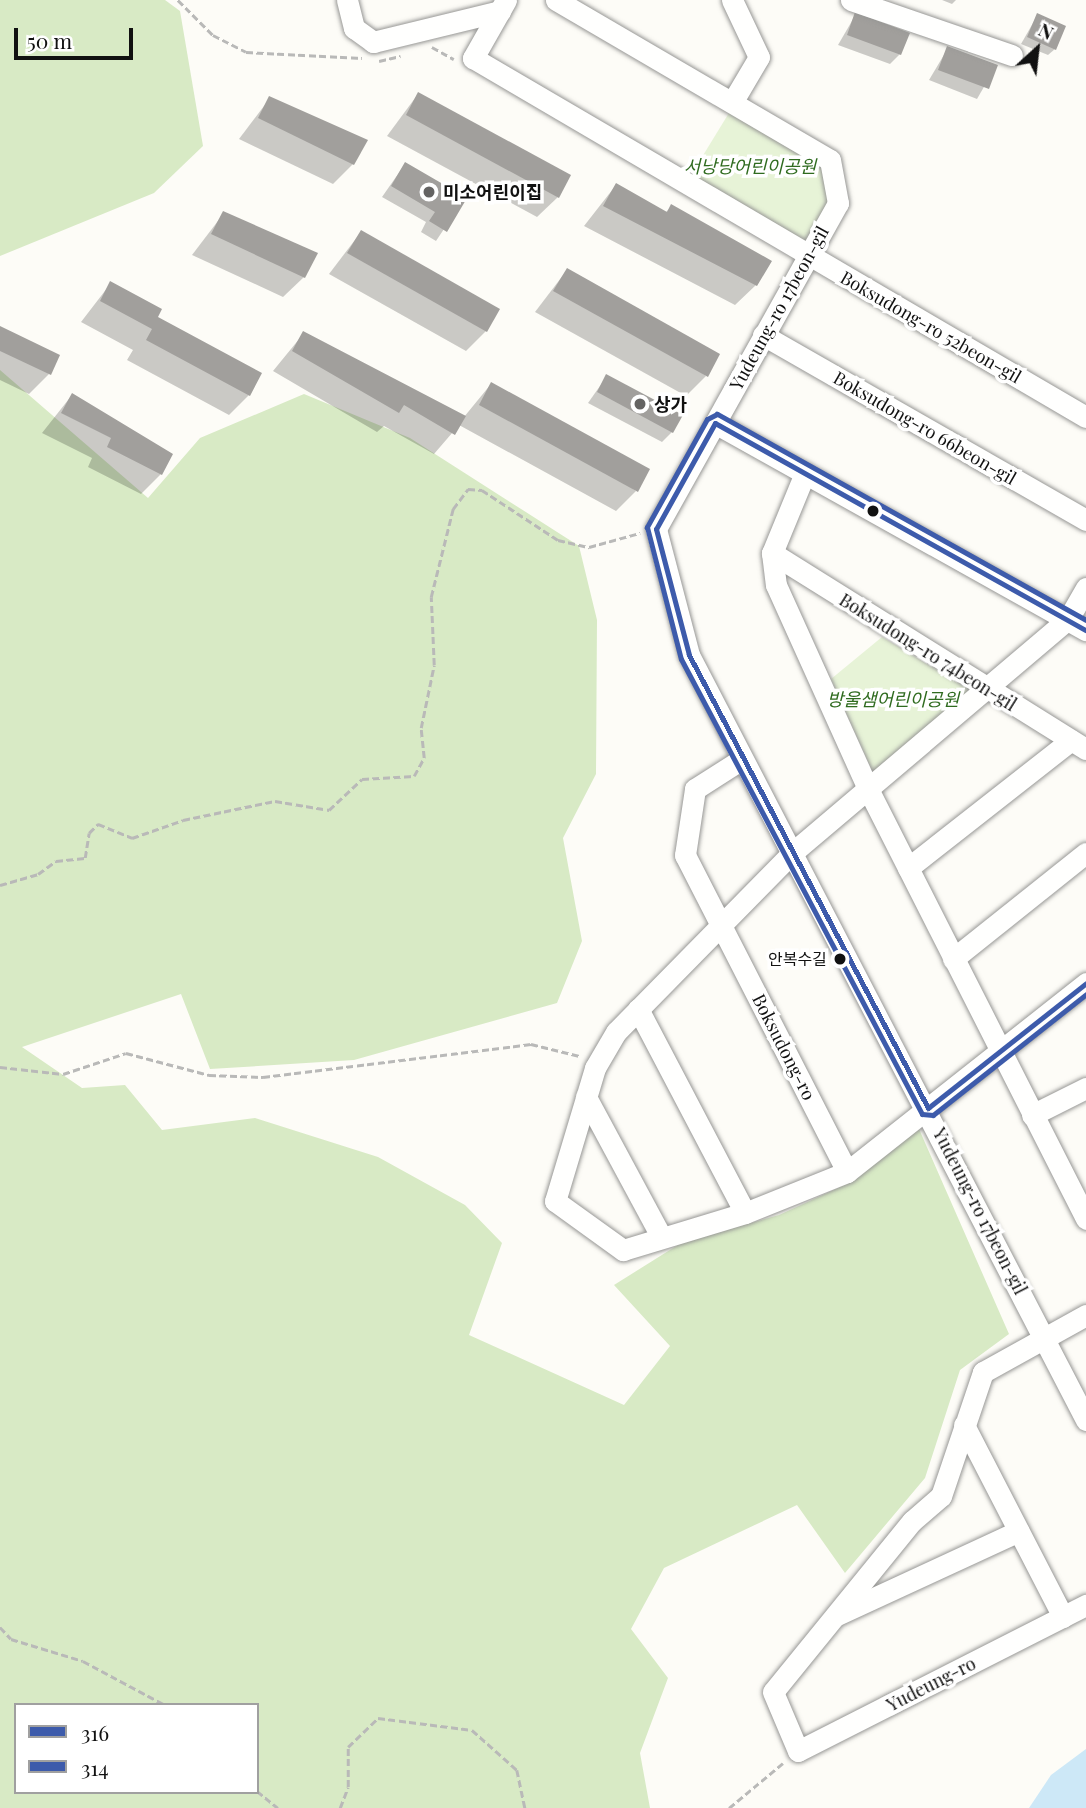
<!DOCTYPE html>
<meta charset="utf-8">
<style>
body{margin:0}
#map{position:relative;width:1086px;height:1808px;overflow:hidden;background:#fdfcf7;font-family:"Playfair Display","Noto Sans KR",serif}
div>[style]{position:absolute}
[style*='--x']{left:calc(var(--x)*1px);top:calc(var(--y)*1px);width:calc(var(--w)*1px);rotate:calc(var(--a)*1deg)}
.green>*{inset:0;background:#e7f3d7}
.forest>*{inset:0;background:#d8eac5}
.water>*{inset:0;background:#cde8f7}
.shadow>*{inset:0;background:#0003}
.building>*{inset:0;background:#a19f9c}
.path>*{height:2.5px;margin-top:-1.25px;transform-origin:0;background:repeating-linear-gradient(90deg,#b9b9b8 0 7px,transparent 0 10.5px)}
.roads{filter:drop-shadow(0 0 2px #979795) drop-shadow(0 0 2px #979795)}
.minor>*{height:21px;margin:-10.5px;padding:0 10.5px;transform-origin:10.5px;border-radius:10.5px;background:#fffffe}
.bus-1>*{height:5px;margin:-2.5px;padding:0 2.5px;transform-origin:2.5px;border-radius:2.5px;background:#3d5bab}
.bus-2>*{height:5px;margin:-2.5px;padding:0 2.5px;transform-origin:2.5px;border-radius:2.5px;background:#3d5bab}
.dots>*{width:19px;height:19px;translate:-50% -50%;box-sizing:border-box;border:4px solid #fff;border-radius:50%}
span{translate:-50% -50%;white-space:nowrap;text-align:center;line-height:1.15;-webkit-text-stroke:7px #fff;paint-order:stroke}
.bus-label{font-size:16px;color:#111}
.right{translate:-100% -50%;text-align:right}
.park-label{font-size:18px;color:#2f6b1f;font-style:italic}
.poi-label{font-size:18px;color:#111;font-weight:700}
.left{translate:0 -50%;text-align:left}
.street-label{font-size:18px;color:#111}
.legend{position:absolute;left:14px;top:1703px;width:245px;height:91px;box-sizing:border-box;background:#fff;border:2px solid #a0a0a0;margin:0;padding:9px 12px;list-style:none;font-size:21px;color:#111}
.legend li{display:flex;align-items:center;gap:14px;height:35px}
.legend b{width:35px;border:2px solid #a0a0a0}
.north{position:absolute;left:1002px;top:14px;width:70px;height:70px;-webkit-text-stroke:5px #fff;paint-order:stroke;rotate:27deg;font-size:19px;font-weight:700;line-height:28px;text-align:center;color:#111}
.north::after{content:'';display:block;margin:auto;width:24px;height:32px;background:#111;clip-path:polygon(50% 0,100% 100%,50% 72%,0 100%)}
.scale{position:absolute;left:14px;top:28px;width:119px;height:32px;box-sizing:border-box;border:4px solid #111;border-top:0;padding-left:9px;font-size:21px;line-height:24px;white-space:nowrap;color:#111;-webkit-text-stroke:5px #fff;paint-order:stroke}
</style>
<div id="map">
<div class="green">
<div style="clip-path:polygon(732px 108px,826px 168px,832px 201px,809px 248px,691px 175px)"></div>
<div style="clip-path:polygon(882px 637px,979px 695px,874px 775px,831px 679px)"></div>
</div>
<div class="forest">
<div style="clip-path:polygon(0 0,165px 0,180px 11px,203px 146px,154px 193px,0 256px)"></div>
<div style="clip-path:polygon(evenodd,0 370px,148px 498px,200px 438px,304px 394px,410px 438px,579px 546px,597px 620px,596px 774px,563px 838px,582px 941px,557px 1003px,354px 1060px,210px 1069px,181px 994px,22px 1047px,82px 1088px,125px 1085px,162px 1130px,255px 1118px,378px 1157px,465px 1205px,502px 1243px,469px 1335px,624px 1405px,670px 1346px,614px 1285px,681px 1243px,779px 1215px,851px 1182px,919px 1129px,1009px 1334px,960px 1370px,925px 1478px,845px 1573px,797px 1505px,664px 1568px,631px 1629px,668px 1678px,640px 1753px,650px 1808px,0 1808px,0 370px,16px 1705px,257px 1705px,257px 1792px,16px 1792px,16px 1705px)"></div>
</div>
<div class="water">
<div style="clip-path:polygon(1086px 1749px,1086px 1808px,1029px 1808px,1051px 1775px)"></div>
</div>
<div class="shadow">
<div style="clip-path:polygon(942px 0,956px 0,952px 4px)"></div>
<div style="clip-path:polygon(856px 14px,900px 54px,890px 64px,838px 45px)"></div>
<div style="clip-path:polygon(1037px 16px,1055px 49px,1048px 55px,1021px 44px)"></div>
<div style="clip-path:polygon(948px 48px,996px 66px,977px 99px,929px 80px)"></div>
<div style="clip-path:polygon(418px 94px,558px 197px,537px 217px,387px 136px)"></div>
<div style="clip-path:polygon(270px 98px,353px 164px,333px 184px,239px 139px)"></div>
<div style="clip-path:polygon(405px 164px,464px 199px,436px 241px,421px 232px,426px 222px,382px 197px)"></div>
<div style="clip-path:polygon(616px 185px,665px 213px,672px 206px,756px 285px,735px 305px,584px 226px)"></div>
<div style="clip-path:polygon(224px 213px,304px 277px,283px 297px,192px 255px)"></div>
<div style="clip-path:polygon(361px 232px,486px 331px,466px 351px,329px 274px)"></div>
<div style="clip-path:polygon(567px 270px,706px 376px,686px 396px,535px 312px)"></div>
<div style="clip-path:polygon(111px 283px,156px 318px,249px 395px,229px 415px,127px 360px,133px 350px,81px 322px)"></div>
<div style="clip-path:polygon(0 328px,49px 374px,29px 394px,0 380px)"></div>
<div style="clip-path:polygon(304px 333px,464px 417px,491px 384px,636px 491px,616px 511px,459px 425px,434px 454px,384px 426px,377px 432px,273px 371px)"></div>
<div style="clip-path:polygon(607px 376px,672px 432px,662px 442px,588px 403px)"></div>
<div style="clip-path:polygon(72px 395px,161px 474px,141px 494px,88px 467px,92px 458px,42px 433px)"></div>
</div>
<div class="building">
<div style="clip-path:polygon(855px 12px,910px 33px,901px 55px,847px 35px)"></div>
<div style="clip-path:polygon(1037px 13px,1066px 26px,1056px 50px,1027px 37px)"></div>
<div style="clip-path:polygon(947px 46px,998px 65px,989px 89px,938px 70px)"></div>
<div style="clip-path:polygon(418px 92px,571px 175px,559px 198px,406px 115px)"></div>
<div style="clip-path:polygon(269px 96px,368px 140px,354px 165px,258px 118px)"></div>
<div style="clip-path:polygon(405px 162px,467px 198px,447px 232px,429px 221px,435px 212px,391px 186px)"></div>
<div style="clip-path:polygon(616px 183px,667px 212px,671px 204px,772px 261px,757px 286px,603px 206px)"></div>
<div style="clip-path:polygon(223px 211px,318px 253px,305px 278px,211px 234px)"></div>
<div style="clip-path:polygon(361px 230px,500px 309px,487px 332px,347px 253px)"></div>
<div style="clip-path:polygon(567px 268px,720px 354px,708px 377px,553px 291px)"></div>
<div style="clip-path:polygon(110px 281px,162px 309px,158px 317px,262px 373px,250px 396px,146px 340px,152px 329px,100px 301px)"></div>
<div style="clip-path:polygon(0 326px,60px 355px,51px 375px,0 351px)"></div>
<div style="clip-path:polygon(303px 331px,466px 416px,455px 435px,404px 405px,399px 413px,292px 351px)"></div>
<div style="clip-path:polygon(606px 374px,683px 415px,673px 433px,597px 392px)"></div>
<div style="clip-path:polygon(491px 382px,650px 469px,638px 492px,479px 405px)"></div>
<div style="clip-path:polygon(72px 393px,173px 454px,162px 475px,107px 447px,111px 438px,61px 413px)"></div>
</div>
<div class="path">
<div style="--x:178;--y:0;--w:49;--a:45"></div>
<div style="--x:213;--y:35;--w:37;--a:27"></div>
<div style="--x:246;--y:52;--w:116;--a:3"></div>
<div style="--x:432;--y:47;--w:25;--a:29"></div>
<div style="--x:379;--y:61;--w:22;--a:-13"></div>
<div style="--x:0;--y:885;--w:40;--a:-16"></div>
<div style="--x:38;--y:874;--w:22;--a:-36"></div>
<div style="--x:56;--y:861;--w:29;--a:-6"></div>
<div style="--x:85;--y:858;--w:25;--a:-81"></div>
<div style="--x:89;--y:833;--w:13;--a:-45"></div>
<div style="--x:98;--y:824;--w:37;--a:22"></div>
<div style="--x:132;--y:838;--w:54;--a:-19.4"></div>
<div style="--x:183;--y:820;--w:94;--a:-11.7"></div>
<div style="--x:275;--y:801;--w:55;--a:9.5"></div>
<div style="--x:329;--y:810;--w:45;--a:-43.2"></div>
<div style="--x:362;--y:779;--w:52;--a:-3.3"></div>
<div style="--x:414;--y:776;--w:21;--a:-61"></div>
<div style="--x:424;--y:758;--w:30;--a:-96"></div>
<div style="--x:421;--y:728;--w:64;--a:-78.3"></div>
<div style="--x:434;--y:665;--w:68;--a:-92.5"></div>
<div style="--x:431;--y:597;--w:91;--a:-76"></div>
<div style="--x:453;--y:509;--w:25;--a:-53"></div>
<div style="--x:468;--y:489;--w:14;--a:4"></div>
<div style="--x:482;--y:490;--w:91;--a:33.3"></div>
<div style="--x:558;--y:540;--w:32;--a:13"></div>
<div style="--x:589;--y:547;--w:53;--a:-15.4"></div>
<div style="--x:0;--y:1067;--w:63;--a:6.3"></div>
<div style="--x:63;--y:1074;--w:66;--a:-18.4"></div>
<div style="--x:126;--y:1053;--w:86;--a:14.8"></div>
<div style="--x:209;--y:1075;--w:54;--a:2.1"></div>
<div style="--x:263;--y:1077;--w:270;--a:-7"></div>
<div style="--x:531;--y:1044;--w:50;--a:13.8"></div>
<div style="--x:0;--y:1627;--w:16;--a:47"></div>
<div style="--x:11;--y:1639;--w:75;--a:17"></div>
<div style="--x:83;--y:1661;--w:93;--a:28.2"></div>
<div style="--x:257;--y:1791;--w:27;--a:39"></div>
<div style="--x:340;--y:1808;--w:22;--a:-69"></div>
<div style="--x:348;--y:1787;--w:40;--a:-90"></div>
<div style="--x:348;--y:1747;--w:42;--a:-44"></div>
<div style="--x:378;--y:1718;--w:95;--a:7.3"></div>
<div style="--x:472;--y:1730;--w:60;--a:41.6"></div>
<div style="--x:517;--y:1770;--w:39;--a:78"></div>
<div style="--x:729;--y:1808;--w:70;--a:-39.8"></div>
</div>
<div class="roads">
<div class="minor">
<div style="--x:347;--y:0;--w:29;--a:76"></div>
<div style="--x:354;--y:28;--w:24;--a:36"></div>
<div style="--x:373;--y:42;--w:131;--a:-13.7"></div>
<div style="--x:506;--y:0;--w:67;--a:119.6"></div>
<div style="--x:473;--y:58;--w:710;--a:30.36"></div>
<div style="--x:556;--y:0;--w:317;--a:30.3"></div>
<div style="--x:830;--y:160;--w:44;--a:79.5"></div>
<div style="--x:838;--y:203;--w:373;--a:119.2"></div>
<div style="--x:656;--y:529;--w:130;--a:75.3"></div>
<div style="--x:689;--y:655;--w:862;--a:62.57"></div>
<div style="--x:732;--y:0;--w:63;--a:64.7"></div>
<div style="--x:759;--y:57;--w:51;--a:120.6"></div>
<div style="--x:851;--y:0;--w:170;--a:18.9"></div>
<div style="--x:763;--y:335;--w:372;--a:29.8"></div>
<div style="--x:715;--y:423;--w:425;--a:29.2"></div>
<div style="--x:805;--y:473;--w:87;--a:112.4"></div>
<div style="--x:772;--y:553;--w:32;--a:83"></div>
<div style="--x:776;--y:585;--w:224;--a:65.7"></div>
<div style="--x:868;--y:789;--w:482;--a:63.1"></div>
<div style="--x:772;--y:553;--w:370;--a:32"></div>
<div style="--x:1086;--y:588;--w:36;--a:120"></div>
<div style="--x:1068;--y:619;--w:365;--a:139.7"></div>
<div style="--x:790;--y:855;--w:248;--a:134.5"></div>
<div style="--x:616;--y:1032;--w:42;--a:120.3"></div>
<div style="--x:595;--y:1068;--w:139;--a:106.7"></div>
<div style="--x:555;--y:1201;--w:84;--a:35.8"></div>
<div style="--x:623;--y:1250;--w:127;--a:-16.9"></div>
<div style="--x:745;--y:1213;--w:110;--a:-21.9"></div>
<div style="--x:847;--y:1172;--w:305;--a:-38.3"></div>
<div style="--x:742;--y:759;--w:56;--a:147.4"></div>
<div style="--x:695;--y:789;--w:67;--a:98.6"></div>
<div style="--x:685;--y:855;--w:356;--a:62.9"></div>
<div style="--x:908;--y:868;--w:207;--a:-38.1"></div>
<div style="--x:953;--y:959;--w:170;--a:-38.6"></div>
<div style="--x:638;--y:1009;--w:230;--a:62.3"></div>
<div style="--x:586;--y:1097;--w:158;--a:61.7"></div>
<div style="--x:1032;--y:1115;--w:60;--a:-26.6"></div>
<div style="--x:1086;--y:1315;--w:118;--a:151"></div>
<div style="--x:983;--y:1372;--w:131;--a:108.7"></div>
<div style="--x:941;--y:1496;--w:38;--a:139"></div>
<div style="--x:912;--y:1521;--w:220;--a:129.1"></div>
<div style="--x:773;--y:1692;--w:64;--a:67"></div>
<div style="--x:798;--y:1751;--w:323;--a:-26.9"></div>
<div style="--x:964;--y:1425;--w:216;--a:62.7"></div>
<div style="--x:837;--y:1615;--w:200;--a:-24.8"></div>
</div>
</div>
<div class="bus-1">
<div style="--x:715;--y:423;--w:121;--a:119.1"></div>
<div style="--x:656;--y:529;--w:130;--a:75.3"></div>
<div style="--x:689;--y:655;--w:512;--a:62.18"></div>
<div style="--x:715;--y:423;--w:425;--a:29.2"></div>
<div style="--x:928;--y:1108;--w:201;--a:-38.3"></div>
</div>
<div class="bus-2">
<div style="--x:1086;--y:620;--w:423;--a:-150.8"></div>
<div style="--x:717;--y:414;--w:11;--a:153"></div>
<div style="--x:707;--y:419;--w:124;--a:119.1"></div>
<div style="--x:647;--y:527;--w:136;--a:75.6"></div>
<div style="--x:681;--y:659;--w:515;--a:62.09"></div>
<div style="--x:922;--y:1114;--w:11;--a:5"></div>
<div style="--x:933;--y:1115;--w:195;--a:-38.3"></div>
</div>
<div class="dots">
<div style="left:429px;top:192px;background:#646362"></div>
<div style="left:640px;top:404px;background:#646362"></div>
<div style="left:873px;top:511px;background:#111"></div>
<div style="left:840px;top:959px;background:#111"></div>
</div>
<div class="bus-label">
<span class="right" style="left:827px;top:959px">안복수길</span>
</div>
<div class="park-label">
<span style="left:750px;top:166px">서낭당어린이공원</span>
<span style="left:893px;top:699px">방울샘어린이공원</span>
</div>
<div class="poi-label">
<span class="left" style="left:443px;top:192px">미소어린이집</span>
<span class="left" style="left:654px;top:404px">상가</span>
</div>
<div class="street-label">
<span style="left:779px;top:308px;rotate:-61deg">Yudeung-ro 17beon-gil</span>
<span style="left:931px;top:327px;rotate:30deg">Boksudong-ro 52beon-gil</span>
<span style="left:925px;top:428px;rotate:30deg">Boksudong-ro 66beon-gil</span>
<span style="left:928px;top:652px;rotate:32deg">Boksudong-ro 74beon-gil</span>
<span style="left:784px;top:1047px;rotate:63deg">Boksudong-ro</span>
<span style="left:980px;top:1211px;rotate:63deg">Yudeung-ro 17beon-gil</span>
<span style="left:931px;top:1684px;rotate:-27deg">Yudeung-ro</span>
</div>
<ul class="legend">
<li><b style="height:9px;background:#3d5bab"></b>316</li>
<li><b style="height:9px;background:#3d5bab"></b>314</li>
</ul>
<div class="north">N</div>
<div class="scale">50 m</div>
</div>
